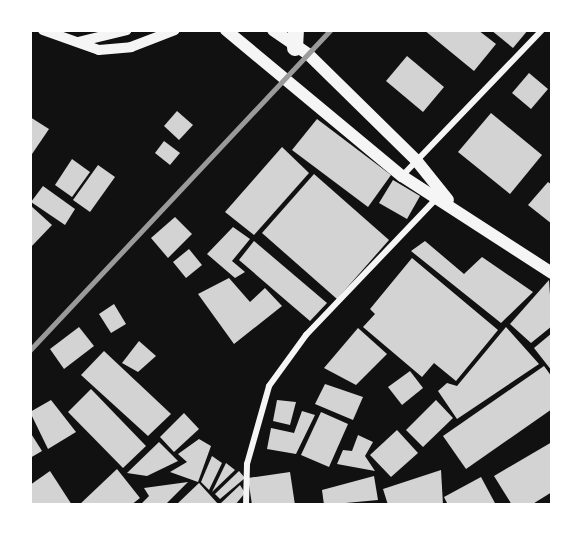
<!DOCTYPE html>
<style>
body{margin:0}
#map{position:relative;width:582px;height:535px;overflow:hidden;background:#111;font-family:Helvetica,sans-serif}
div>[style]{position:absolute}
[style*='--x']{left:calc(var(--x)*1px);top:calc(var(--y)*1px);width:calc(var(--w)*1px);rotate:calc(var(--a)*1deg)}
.building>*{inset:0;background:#d3d3d3}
.minor>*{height:6px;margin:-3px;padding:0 3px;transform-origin:3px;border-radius:3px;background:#f5f5f5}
.tertiary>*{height:10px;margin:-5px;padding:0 5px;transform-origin:5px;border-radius:5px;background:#f5f5f5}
.secondary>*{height:12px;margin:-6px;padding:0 6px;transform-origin:6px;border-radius:6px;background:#f5f5f5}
.trunk>*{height:16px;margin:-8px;padding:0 8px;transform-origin:8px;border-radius:8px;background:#f5f5f5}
.rail>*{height:4.5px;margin:-2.25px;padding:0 2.25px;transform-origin:2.25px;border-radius:2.25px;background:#9a9a9a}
span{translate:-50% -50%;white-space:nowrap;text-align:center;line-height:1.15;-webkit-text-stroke:4.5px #fff;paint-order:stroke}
.frame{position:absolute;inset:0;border:32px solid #fff;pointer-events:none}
</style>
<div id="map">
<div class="building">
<div style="clip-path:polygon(424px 30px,478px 30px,496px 44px,474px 71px)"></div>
<div style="clip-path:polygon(491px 30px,528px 30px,513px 48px)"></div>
<div style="clip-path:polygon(407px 56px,444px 87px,423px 112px,386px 81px)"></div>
<div style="clip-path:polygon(529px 73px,548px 89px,531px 109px,512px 93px)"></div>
<div style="clip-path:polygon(177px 111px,193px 125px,179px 140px,164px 126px)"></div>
<div style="clip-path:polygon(491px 113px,542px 155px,510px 194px,458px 152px)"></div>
<div style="clip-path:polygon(30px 117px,49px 129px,30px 157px)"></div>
<div style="clip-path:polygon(317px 119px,391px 175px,368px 207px,292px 150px)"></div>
<div style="clip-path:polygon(164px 141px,180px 153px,170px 165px,155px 153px)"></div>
<div style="clip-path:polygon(282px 147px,309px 173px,254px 235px,225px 212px)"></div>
<div style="clip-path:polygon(72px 159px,90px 172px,72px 197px,55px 185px)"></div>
<div style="clip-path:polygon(98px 165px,115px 177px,90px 212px,73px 200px)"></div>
<div style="clip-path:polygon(314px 174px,389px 240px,337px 299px,262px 233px)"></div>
<div style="clip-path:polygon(393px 180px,420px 196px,407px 219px,379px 203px)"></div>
<div style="clip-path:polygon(548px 182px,552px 185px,552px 224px,528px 205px)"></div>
<div style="clip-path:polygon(43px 186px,75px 209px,65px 225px,31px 202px)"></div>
<div style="clip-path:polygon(30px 205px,52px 225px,30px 248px)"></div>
<div style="clip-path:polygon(175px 217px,192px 234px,168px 258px,151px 238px)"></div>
<div style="clip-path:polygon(233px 227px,250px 239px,232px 261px,245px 272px,235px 278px,207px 254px)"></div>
<div style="clip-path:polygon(254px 241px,327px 303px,310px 321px,239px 260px)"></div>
<div style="clip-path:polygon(425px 241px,464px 274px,482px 257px,533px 292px,501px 323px,411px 251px)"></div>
<div style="clip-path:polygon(189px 249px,202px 265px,186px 278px,173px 262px)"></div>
<div style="clip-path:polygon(412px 258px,498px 330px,456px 381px,434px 363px,422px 377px,363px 327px,375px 314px,370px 309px)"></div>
<div style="clip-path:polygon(229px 278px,250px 302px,265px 288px,282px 306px,234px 344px,198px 294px)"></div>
<div style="clip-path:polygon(549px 280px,552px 326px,531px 343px,510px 324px)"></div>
<div style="clip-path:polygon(114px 304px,126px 324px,111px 333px,99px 314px)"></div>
<div style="clip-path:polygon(79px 327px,94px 346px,64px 369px,50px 349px)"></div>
<div style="clip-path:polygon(506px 327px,539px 364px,457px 419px,438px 391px,447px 383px,457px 386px)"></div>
<div style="clip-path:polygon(358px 328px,387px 354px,356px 385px,324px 368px)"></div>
<div style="clip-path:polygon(552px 333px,552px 371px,534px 348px)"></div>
<div style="clip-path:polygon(139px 341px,156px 356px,138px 372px,122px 363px)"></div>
<div style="clip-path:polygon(104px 351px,171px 414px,148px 436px,81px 375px)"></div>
<div style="clip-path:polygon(544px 366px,552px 377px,552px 409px,466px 469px,443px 436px)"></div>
<div style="clip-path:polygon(410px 371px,423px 388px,402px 405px,388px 387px)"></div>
<div style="clip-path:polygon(325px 384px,363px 397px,353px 420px,315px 404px)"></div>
<div style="clip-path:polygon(91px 389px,146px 446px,123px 468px,68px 412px)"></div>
<div style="clip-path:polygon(51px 400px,76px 432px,48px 449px,30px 412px)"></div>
<div style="clip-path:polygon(277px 400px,296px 402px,290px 425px,273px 421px)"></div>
<div style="clip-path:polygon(436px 400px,453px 418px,423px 447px,406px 430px)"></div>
<div style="clip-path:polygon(302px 411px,315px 415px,296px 454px,267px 449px,271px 428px,294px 433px)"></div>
<div style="clip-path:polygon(321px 412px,348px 424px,329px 467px,301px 455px)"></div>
<div style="clip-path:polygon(184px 413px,199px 429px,174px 452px,160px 437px)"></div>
<div style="clip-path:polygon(397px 430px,418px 453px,391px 477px,370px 455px)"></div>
<div style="clip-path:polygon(30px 432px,42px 451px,30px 458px)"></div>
<div style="clip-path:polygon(358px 435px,373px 442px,365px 456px,375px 471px,337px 464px,343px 450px,352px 451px)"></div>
<div style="clip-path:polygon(199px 439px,211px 446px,198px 482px,170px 472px,187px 462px,178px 454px)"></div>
<div style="clip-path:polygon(159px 442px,178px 461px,147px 476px,127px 473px)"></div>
<div style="clip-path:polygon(552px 442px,552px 492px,531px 505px,512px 505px,494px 476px)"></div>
<div style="clip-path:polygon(212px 456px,222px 463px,209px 490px,201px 482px)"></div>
<div style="clip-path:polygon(226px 463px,235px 470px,212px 492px)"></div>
<div style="clip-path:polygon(117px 469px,140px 498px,131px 505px,79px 505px)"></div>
<div style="clip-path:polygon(441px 470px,443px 505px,388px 505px,383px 489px)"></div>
<div style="clip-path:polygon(50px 471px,72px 505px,30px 505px,30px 485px)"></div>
<div style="clip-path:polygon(239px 471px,245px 478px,220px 499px,215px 494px)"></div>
<div style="clip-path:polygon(290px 472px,295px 505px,252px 505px,248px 478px)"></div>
<div style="clip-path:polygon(374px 476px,378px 500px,324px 505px,322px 490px)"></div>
<div style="clip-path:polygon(481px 477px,496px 505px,448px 505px,444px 497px)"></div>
<div style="clip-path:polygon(188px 482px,165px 505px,140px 505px,149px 496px,144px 488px)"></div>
<div style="clip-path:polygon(199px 483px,219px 505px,178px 505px,177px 504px)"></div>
<div style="clip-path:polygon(240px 485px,245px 493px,235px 505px,221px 503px)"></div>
</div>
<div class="minor">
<div style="--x:402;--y:176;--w:202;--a:-46.2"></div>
<div style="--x:246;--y:505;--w:41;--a:-88.6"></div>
<div style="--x:247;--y:464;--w:81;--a:-74.2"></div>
<div style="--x:269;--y:386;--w:63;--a:-54"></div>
<div style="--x:306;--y:335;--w:190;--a:-46.3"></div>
</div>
<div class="tertiary">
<div style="--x:43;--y:30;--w:59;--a:19.7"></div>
<div style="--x:99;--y:50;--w:32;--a:-5"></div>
<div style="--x:131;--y:47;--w:47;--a:-21.1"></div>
<div style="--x:78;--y:42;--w:50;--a:-13.8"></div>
</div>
<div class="secondary">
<div style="--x:226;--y:30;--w:229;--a:39.7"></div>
<div style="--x:402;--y:176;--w:179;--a:32.9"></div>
<div style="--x:273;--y:30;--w:42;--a:34.4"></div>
<div style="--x:308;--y:54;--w:151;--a:44.5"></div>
<div style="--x:416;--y:160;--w:51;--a:51.3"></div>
</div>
<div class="trunk">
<div style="--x:295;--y:48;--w:18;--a:-87"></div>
</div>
<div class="rail">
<div style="--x:30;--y:350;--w:439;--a:-46.8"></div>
</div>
<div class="frame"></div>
</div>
